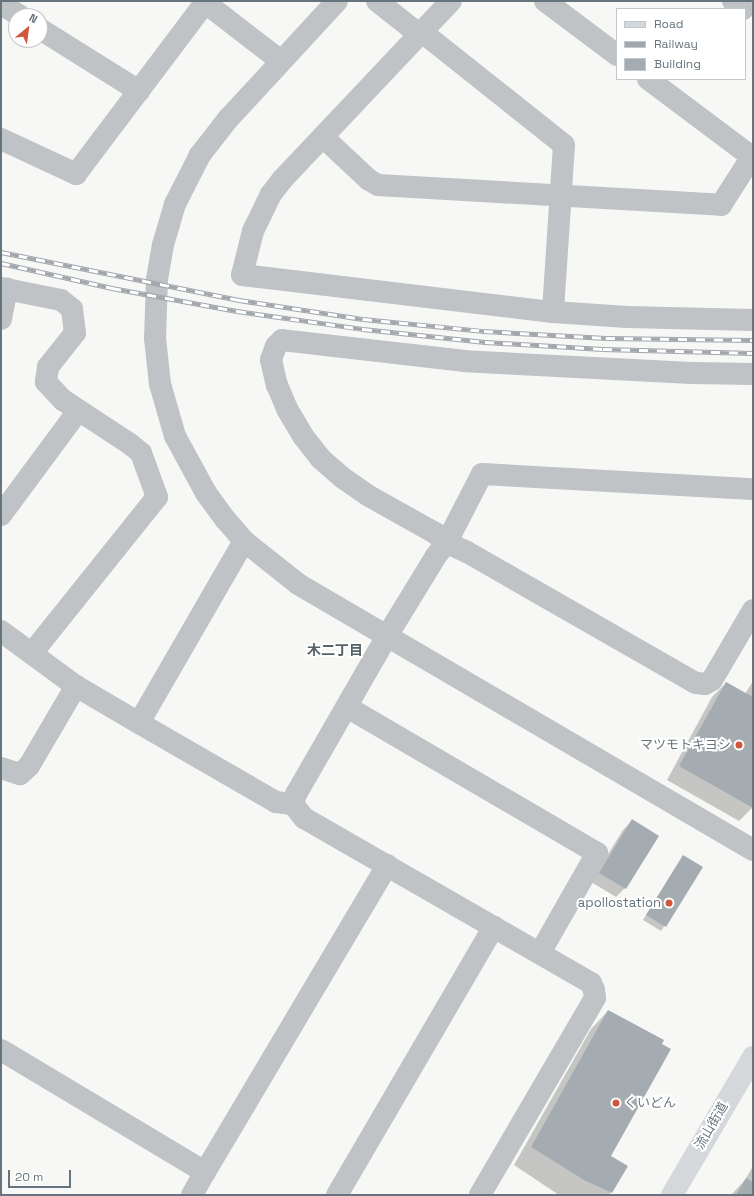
<!DOCTYPE html>
<meta charset="utf-8">
<style>
body{margin:0}
#map{position:relative;width:754px;height:1196px;overflow:hidden;background:#f7f7f5;font-family:"Space Grotesk","Noto Sans JP",sans-serif}
div>[style]{position:absolute}
[style*='--x']{left:calc(var(--x)*1px);top:calc(var(--y)*1px);width:calc(var(--w)*1px);rotate:calc(var(--a)*1deg)}
.shadow>*{inset:0;background:#0003}
.building>*{inset:0;background:#a5acb1}
.minor>*{height:22px;margin:-11px;padding:0 11px;transform-origin:11px;border-radius:11px;background:#bfc3c6}
.tertiary>*{height:22px;margin:-11px;padding:0 11px;transform-origin:11px;border-radius:11px;background:#bfc3c6}
.primary>*{height:22px;margin:-11px;padding:0 11px;transform-origin:11px;border-radius:11px;background:#d4d8db}
.rail>*{height:4.5px;margin-top:-2.25px;transform-origin:0;background:repeating-linear-gradient(90deg,#fff 0 9px,#a1a7ac 0 18px);box-sizing:border-box;border-block:1px solid #a1a7ac}
.dots>*{width:11px;height:11px;translate:-50% -50%;box-sizing:border-box;border:2px solid #fff;border-radius:50%}
span{translate:-50% -50%;white-space:nowrap;text-align:center;line-height:1.15;-webkit-text-stroke:4px #fff;paint-order:stroke}
.poi-label{font-size:13px;color:#66747d}
.right{translate:-100% -50%;text-align:right}
.left{translate:0 -50%;text-align:left}
.street-label{font-size:13px;color:#66747d}
.neighbourhood-label{font-size:14px;color:#576268;font-weight:700}
.frame{position:absolute;inset:0;border:2px solid #66747d;pointer-events:none}
.legend{position:absolute;left:616px;top:8px;width:130px;height:72px;box-sizing:border-box;background:#fff;border:1px solid #c2c7cb;margin:0;padding:5px 7px;list-style:none;font-size:12px;color:#66747d}
.legend li{display:flex;align-items:center;gap:8px;height:20px}
.legend b{width:20px;border:1px solid #c2c7cb}
.north{position:absolute;left:8px;top:8px;width:40px;height:40px;box-sizing:border-box;background:#fff;border:1px solid #c2c7cb;border-radius:50%;rotate:29deg;font-size:11px;font-weight:700;line-height:16px;text-align:center;color:#66747d}
.north::after{content:'';display:block;margin:auto;width:14px;height:18px;background:#d0573c;clip-path:polygon(50% 0,100% 100%,50% 72%,0 100%)}
.scale{position:absolute;left:8px;top:1170px;width:63px;height:18px;box-sizing:border-box;border:2px solid #66747d;border-top:0;padding-left:5px;font-size:12px;line-height:14px;white-space:nowrap;color:#66747d;-webkit-text-stroke:3px #fff;paint-order:stroke}
</style>
<div id="map">
<div class="shadow">
<div style="clip-path:polygon(753px 681px,753px 807px,739px 821px,667px 780px,712px 697px,726px 683px,745px 694px)"></div>
<div style="clip-path:polygon(632px 821px,625px 888px,616px 897px,591px 882px,623px 830px)"></div>
<div style="clip-path:polygon(683px 856px,702px 868px,661px 931px,643px 920px)"></div>
<div style="clip-path:polygon(608px 1011px,610px 1157px,627px 1166px,609px 1195px,559px 1195px,514px 1165px,591px 1029px)"></div>
<div style="clip-path:polygon(753px 1166px,753px 1195px,731px 1195px,745px 1180px)"></div>
</div>
<div class="building">
<div style="clip-path:polygon(726px 682px,753px 697px,753px 808px,679px 766px)"></div>
<div style="clip-path:polygon(632px 819px,659px 836px,626px 889px,599px 873px)"></div>
<div style="clip-path:polygon(683px 855px,703px 867px,666px 927px,646px 915px)"></div>
<div style="clip-path:polygon(608px 1010px,664px 1040px,662px 1044px,671px 1049px,611px 1156px,628px 1166px,612px 1193px,584px 1180px,531px 1147px)"></div>
<div style="clip-path:polygon(746px 1178px,753px 1182px,753px 1195px,736px 1195px)"></div>
</div>
<div class="minor">
<div style="--x:203;--y:1;--w:98;--a:37.6"></div>
<div style="--x:377;--y:1;--w:53;--a:38.2"></div>
<div style="--x:451;--y:1;--w:246;--a:133.4"></div>
<div style="--x:282;--y:180;--w:18;--a:128"></div>
<div style="--x:271;--y:194;--w:41;--a:115.9"></div>
<div style="--x:253;--y:231;--w:45;--a:104"></div>
<div style="--x:242;--y:275;--w:313;--a:6.8"></div>
<div style="--x:545;--y:1;--w:90;--a:36.9"></div>
<div style="--x:733;--y:1;--w:13;--a:39"></div>
<div style="--x:1;--y:4;--w:22;--a:32"></div>
<div style="--x:40;--y:29;--w:117;--a:32.1"></div>
<div style="--x:422;--y:32;--w:181;--a:38.5"></div>
<div style="--x:564;--y:145;--w:167;--a:93.8"></div>
<div style="--x:553;--y:312;--w:74;--a:3.9"></div>
<div style="--x:627;--y:317;--w:126;--a:1.4"></div>
<div style="--x:648;--y:79;--w:130;--a:36.9"></div>
<div style="--x:323;--y:137;--w:63;--a:43.1"></div>
<div style="--x:369;--y:180;--w:10;--a:29"></div>
<div style="--x:378;--y:185;--w:344;--a:3.3"></div>
<div style="--x:721;--y:205;--w:59;--a:-57.4"></div>
<div style="--x:1;--y:139;--w:83;--a:25"></div>
<div style="--x:76;--y:174;--w:214;--a:-53"></div>
<div style="--x:1;--y:288;--w:61;--a:11.3"></div>
<div style="--x:61;--y:300;--w:14;--a:39"></div>
<div style="--x:72;--y:309;--w:24;--a:83"></div>
<div style="--x:75;--y:333;--w:43;--a:128.5"></div>
<div style="--x:48;--y:367;--w:15;--a:98"></div>
<div style="--x:46;--y:382;--w:25;--a:47"></div>
<div style="--x:63;--y:400;--w:80;--a:33.3"></div>
<div style="--x:130;--y:444;--w:14;--a:39"></div>
<div style="--x:141;--y:453;--w:47;--a:70"></div>
<div style="--x:157;--y:497;--w:200;--a:128.7"></div>
<div style="--x:1;--y:319;--w:31;--a:-79"></div>
<div style="--x:753;--y:374;--w:62;--a:-179.1"></div>
<div style="--x:691;--y:373;--w:226;--a:-177"></div>
<div style="--x:465;--y:361;--w:184;--a:-173.5"></div>
<div style="--x:282;--y:340;--w:8;--a:135"></div>
<div style="--x:276;--y:346;--w:15;--a:110"></div>
<div style="--x:271;--y:360;--w:26;--a:77"></div>
<div style="--x:277;--y:385;--w:26;--a:67"></div>
<div style="--x:287;--y:409;--w:31;--a:59"></div>
<div style="--x:303;--y:436;--w:29;--a:52"></div>
<div style="--x:321;--y:459;--w:29;--a:41"></div>
<div style="--x:343;--y:478;--w:32;--a:35"></div>
<div style="--x:369;--y:496;--w:76;--a:29.3"></div>
<div style="--x:435;--y:533;--w:18;--a:38"></div>
<div style="--x:449;--y:544;--w:12;--a:-76"></div>
<div style="--x:452;--y:532;--w:65;--a:-62.7"></div>
<div style="--x:482;--y:474;--w:271;--a:3.2"></div>
<div style="--x:1;--y:515;--w:129;--a:-53.5"></div>
<div style="--x:244;--y:541;--w:210;--a:120"></div>
<div style="--x:139;--y:723;--w:158;--a:30"></div>
<div style="--x:276;--y:802;--w:17;--a:7"></div>
<div style="--x:1;--y:631;--w:93;--a:36.3"></div>
<div style="--x:76;--y:686;--w:73;--a:30.4"></div>
<div style="--x:387;--y:636;--w:182;--a:119.9"></div>
<div style="--x:296;--y:794;--w:10;--a:107"></div>
<div style="--x:293;--y:804;--w:18;--a:52"></div>
<div style="--x:304;--y:818;--w:331;--a:29.9"></div>
<div style="--x:591;--y:983;--w:8;--a:67"></div>
<div style="--x:594;--y:990;--w:8;--a:83"></div>
<div style="--x:595;--y:998;--w:228;--a:120.3"></div>
<div style="--x:347;--y:707;--w:290;--a:30.3"></div>
<div style="--x:597;--y:853;--w:115;--a:119.7"></div>
<div style="--x:1;--y:768;--w:20;--a:18"></div>
<div style="--x:20;--y:774;--w:12;--a:-42"></div>
<div style="--x:29;--y:766;--w:93;--a:-59.6"></div>
<div style="--x:1;--y:1050;--w:238;--a:30.9"></div>
<div style="--x:205;--y:1172;--w:357;--a:-59.3"></div>
<div style="--x:192;--y:1195;--w:26;--a:-61"></div>
<div style="--x:337;--y:1195;--w:311;--a:-59.7"></div>
</div>
<div class="tertiary">
<div style="--x:337;--y:1;--w:161;--a:132.7"></div>
<div style="--x:228;--y:119;--w:46;--a:127.9"></div>
<div style="--x:200;--y:155;--w:55;--a:117"></div>
<div style="--x:175;--y:204;--w:43;--a:106.3"></div>
<div style="--x:163;--y:245;--w:35;--a:100"></div>
<div style="--x:157;--y:279;--w:59;--a:91.9"></div>
<div style="--x:155;--y:338;--w:46;--a:83.8"></div>
<div style="--x:160;--y:384;--w:54;--a:73.9"></div>
<div style="--x:175;--y:436;--w:65;--a:61.5"></div>
<div style="--x:206;--y:493;--w:32;--a:54"></div>
<div style="--x:225;--y:519;--w:29;--a:49"></div>
<div style="--x:244;--y:541;--w:69;--a:38.5"></div>
<div style="--x:298;--y:584;--w:527;--a:30.31"></div>
<div style="--x:387;--y:636;--w:94;--a:-58.5"></div>
<div style="--x:436;--y:556;--w:10;--a:-53"></div>
<div style="--x:442;--y:548;--w:8;--a:-30"></div>
<div style="--x:449;--y:544;--w:20;--a:24"></div>
<div style="--x:467;--y:552;--w:264;--a:29.8"></div>
<div style="--x:696;--y:683;--w:9;--a:6"></div>
<div style="--x:705;--y:684;--w:8;--a:-30"></div>
<div style="--x:712;--y:680;--w:81;--a:-59.6"></div>
</div>
<div class="primary">
<div style="--x:672;--y:1195;--w:160;--a:-59.6"></div>
</div>
<div class="rail">
<div style="--x:1;--y:252;--w:243;--a:11.4"></div>
<div style="--x:239;--y:300;--w:125;--a:8.7"></div>
<div style="--x:363;--y:319;--w:122;--a:5.7"></div>
<div style="--x:484;--y:331;--w:122;--a:3.3"></div>
<div style="--x:606;--y:338;--w:147;--a:0.8"></div>
<div style="--x:1;--y:263;--w:114;--a:12.7"></div>
<div style="--x:112;--y:288;--w:127;--a:10.4"></div>
<div style="--x:237;--y:311;--w:127;--a:8.1"></div>
<div style="--x:363;--y:329;--w:123;--a:6.1"></div>
<div style="--x:485;--y:342;--w:118;--a:3.4"></div>
<div style="--x:603;--y:349;--w:150;--a:1.5"></div>
</div>
<div class="dots">
<div style="left:739px;top:745px;background:#d0573c"></div>
<div style="left:669px;top:903px;background:#d0573c"></div>
<div style="left:616px;top:1103px;background:#d0573c"></div>
</div>
<div class="poi-label">
<span class="right" style="left:731px;top:745px">マツモトキヨシ</span>
<span class="right" style="left:661px;top:903px">apollostation</span>
<span class="left" style="left:624px;top:1103px">くいどん</span>
</div>
<div class="street-label">
<span style="left:712px;top:1126px;rotate:-60deg">流山街道</span>
</div>
<div class="neighbourhood-label">
<span style="left:335px;top:650px">木二丁目</span>
</div>
<div class="frame"></div>
<ul class="legend">
<li><b style="height:5px;background:#d4d8db"></b>Road</li>
<li><b style="height:5px;background:#a1a7ac"></b>Railway</li>
<li><b style="height:11px;background:#a5acb1"></b>Building</li>
</ul>
<div class="north">N</div>
<div class="scale">20 m</div>
</div>
